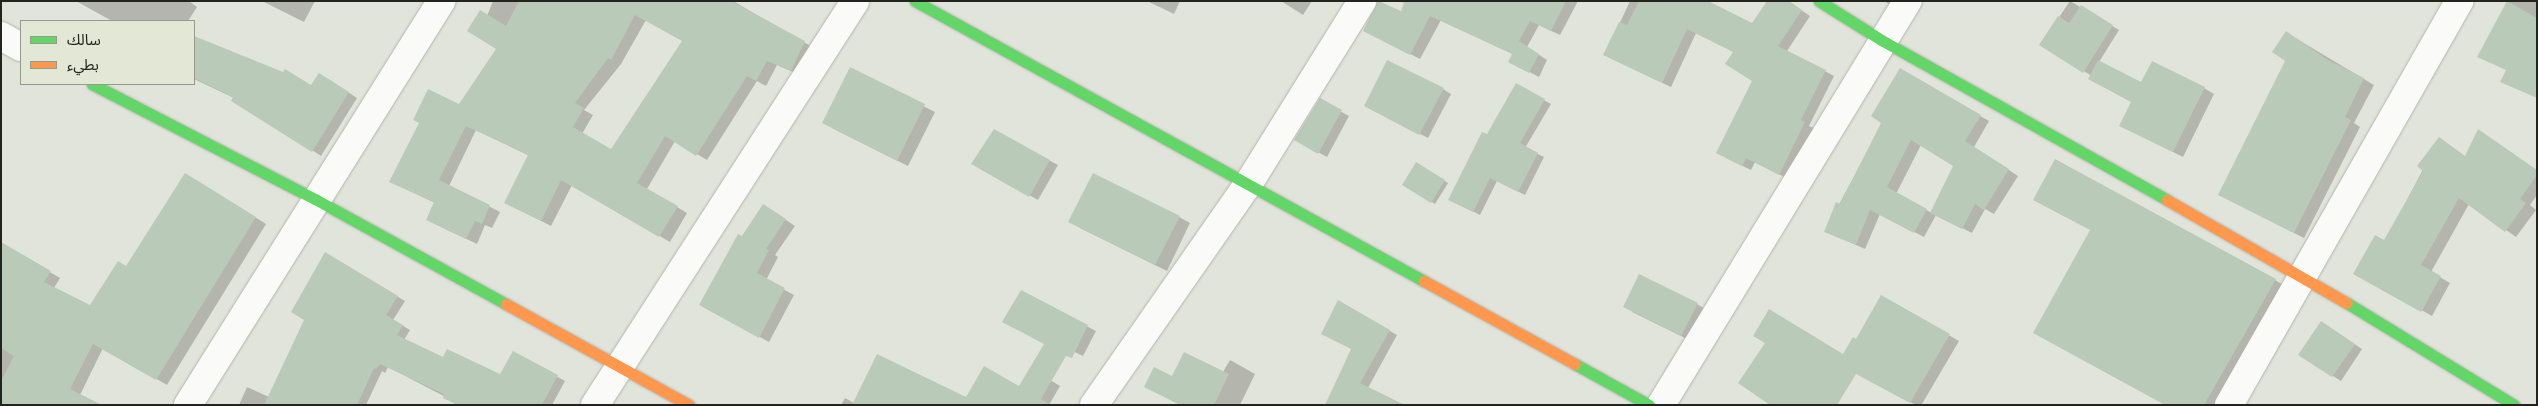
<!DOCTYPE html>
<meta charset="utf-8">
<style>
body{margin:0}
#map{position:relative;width:2538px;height:406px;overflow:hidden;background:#e1e4da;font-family:"Fira Sans Condensed","Noto Sans Arabic",sans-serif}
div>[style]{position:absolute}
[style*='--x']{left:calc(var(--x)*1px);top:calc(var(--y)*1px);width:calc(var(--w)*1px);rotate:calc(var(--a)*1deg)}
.shadow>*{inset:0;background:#0003}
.building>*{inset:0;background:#b9cab8}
.roads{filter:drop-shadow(0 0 1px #b2b4ac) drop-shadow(0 0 1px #b2b4ac)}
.street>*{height:28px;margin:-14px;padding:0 14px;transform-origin:14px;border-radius:14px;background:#fafbf9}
.fast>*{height:11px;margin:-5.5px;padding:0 5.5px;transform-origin:5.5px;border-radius:5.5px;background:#63d668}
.slow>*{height:11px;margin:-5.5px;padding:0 5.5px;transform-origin:5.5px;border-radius:5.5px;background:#ff974d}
span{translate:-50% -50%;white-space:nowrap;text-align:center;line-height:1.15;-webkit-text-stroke:4px #e3e8d6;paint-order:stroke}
.frame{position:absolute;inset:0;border:2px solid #23241e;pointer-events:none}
.legend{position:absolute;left:20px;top:20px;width:175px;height:65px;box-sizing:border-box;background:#e3e8d6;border:1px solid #969a8c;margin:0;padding:6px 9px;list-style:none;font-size:15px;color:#23241e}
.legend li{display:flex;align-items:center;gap:10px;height:25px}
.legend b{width:25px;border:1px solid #969a8c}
</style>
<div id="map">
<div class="shadow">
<div style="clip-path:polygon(76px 1px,189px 1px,197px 7px,188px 21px,112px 21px)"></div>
<div style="clip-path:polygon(262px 1px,315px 1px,304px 22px)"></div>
<div style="clip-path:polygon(evenodd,493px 1px,733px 1px,814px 48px,802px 76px,777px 65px,766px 86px,757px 81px,707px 160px,675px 141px,647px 189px,687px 213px,670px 242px,572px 185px,551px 226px,516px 208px,530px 156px,476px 130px,449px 186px,500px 212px,492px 228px,485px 225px,477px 244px,437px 225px,435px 203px,391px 182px,460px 106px,498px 49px,487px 16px,493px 1px,646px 20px,683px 40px,611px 151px,582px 134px,593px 115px,584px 110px,621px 64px,646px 20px)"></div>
<div style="clip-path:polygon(1147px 1px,1180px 1px,1174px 14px)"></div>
<div style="clip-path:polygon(1281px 1px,1312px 1px,1303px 15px)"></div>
<div style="clip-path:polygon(1379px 1px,1402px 13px,1406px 1px,1578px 1px,1560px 35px,1539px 25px,1527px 47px,1547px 60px,1539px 77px,1518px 66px,1513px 54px,1441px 20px,1420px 59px,1365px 31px)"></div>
<div style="clip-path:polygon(1630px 1px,1705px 1px,1753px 25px,1788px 1px,1810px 16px,1787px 51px,1834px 76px,1809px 126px,1814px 128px,1788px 179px,1755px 162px,1751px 170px,1726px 158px,1753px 81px,1734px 52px,1696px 33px,1671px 87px,1605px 55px)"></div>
<div style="clip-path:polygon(1884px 1px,1896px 1px,1892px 6px)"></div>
<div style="clip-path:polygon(2070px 1px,2119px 30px,2099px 62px,2142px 83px,2204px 88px,2214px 94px,2183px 157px,2131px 131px,2133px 102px,2041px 44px)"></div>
<div style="clip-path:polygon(2509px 1px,2537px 2px,2537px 98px,2507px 70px,2479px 56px)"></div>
<div style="clip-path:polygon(2287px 33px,2374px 85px,2354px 123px,2360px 127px,2304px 238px,2229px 200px,2287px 61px)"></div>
<div style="clip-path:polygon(194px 38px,311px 86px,328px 79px,357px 98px,321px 156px,234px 98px,194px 79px)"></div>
<div style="clip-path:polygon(850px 69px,935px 112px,908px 166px,834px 129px)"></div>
<div style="clip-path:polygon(evenodd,1900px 70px,1989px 121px,1974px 147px,2018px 176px,1994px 214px,1985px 209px,1972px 233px,1936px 215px,1924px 237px,1880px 214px,1865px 249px,1825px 231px,1883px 122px,1900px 70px,1921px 145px,1955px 165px,1932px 213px,1896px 194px,1921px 145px)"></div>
<div style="clip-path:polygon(1517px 85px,1551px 104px,1525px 148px,1544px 157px,1525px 195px,1497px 181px,1480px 215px,1456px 203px,1487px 136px)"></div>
<div style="clip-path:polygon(1443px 89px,1451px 94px,1428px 138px,1373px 110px)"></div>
<div style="clip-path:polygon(1320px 100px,1349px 116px,1327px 157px,1296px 140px)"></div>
<div style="clip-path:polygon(994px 131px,1058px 165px,1038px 200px,973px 164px)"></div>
<div style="clip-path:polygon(2439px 139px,2466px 157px,2537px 170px,2537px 195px,2530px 205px,2536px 210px,2516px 237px,2469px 204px,2431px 272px,2450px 283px,2432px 316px,2355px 273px,2385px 242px)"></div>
<div style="clip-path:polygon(1416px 164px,1448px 183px,1435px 204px,1404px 184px)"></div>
<div style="clip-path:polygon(196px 180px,266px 224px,167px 385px,103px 348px,80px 395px,1px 405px,1px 251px,6px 246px,60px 278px,54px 288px,90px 306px,127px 267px)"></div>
<div style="clip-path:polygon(774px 212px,795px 226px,775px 255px,778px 257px,766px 280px,794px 295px,769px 342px,701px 305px,742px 238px)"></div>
<div style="clip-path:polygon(1179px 217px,1190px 223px,1167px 271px,1080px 228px)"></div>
<div style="clip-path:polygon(2091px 230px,2275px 280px,2287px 287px,2220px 405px,2167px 405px)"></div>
<div style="clip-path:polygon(326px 254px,405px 301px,393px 320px,410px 330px,404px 340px,443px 359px,500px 376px,513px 352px,565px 381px,552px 405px,461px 405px,388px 367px,385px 373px,382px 371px,366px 405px,239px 405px,247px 387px,269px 397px,306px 319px)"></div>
<div style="clip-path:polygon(1021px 292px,1096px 331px,1083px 356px,1034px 332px)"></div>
<div style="clip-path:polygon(1882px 297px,1959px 341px,1922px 404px,1914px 404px,1839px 363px,1857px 341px)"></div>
<div style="clip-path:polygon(1339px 302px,1397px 335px,1368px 388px,1327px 405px,1352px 349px)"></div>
<div style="clip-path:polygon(1697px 304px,1705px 309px,1689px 340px,1632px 312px)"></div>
<div style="clip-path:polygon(2330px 328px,2362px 349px,2341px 381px,2300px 355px)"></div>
<div style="clip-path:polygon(1230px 360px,1255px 374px,1240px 405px,1181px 405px,1172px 378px,1223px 372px)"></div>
<div style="clip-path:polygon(1031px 368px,1060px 386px,1049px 405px,1019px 388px)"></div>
<div style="clip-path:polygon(845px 398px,854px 403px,945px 405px,841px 405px)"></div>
</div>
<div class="building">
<div style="clip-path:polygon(evenodd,519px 1px,731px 1px,805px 41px,791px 71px,767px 61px,756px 81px,747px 76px,696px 156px,665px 136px,637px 183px,678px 206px,659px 237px,561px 180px,541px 221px,504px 203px,528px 155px,466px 126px,439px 180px,490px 205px,482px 224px,475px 221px,466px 239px,426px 220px,434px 202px,389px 182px,419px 123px,413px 120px,428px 89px,459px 104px,496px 49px,467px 31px,480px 10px,506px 26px,519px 1px,635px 15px,682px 41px,611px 149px,573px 127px,584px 108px,575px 103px,608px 58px,611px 60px,635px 15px)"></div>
<div style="clip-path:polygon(1378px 1px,1401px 11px,1404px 3px,1400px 1px,1566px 1px,1551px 31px,1530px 21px,1519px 41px,1539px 54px,1529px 73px,1508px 62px,1512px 54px,1430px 16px,1410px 55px,1363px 31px)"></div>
<div style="clip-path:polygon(1639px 1px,1708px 1px,1752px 23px,1767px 1px,1789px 1px,1802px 10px,1778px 46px,1826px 70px,1801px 120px,1805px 122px,1779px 175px,1746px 158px,1742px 166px,1716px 153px,1752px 81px,1725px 64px,1733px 52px,1687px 29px,1662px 83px,1603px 55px,1619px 22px,1627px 25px)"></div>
<div style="clip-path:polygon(2507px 1px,2537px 18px,2537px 98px,2500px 82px,2506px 70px,2477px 57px)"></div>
<div style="clip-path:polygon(2081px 5px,2113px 25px,2083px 73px,2039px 45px,2058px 16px,2069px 23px)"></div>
<div style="clip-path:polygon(2286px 31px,2328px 60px,2364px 78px,2345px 117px,2351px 120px,2294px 233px,2218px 195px,2285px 61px,2272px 52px)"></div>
<div style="clip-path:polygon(194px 36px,283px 72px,285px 69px,311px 85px,319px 73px,349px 92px,312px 152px,231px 101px,233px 97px,194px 78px)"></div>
<div style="clip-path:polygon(1387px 60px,1444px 88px,1419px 135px,1364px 106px)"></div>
<div style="clip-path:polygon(2098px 60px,2141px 82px,2152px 61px,2205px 87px,2173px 152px,2119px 126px,2131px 102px,2088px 79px)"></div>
<div style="clip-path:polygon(850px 67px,925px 104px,897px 161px,822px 123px)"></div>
<div style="clip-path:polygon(1900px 68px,1981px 115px,1965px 141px,2009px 169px,1984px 210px,1975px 204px,1962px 229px,1930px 213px,1953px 166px,1911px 140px,1887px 187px,1927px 209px,1914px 233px,1870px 210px,1856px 245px,1824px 232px,1836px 202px,1840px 204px,1881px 123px,1871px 116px)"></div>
<div style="clip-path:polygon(1516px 83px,1545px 99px,1520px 143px,1538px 153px,1518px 192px,1490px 178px,1473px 212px,1448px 200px,1482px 132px,1487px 134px)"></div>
<div style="clip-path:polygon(1320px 98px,1342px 110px,1318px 154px,1294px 140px)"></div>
<div style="clip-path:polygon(994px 129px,1050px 160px,1029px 197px,971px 164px)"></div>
<div style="clip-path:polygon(2478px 129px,2537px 170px,2537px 175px,2520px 199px,2526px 203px,2505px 232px,2459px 198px,2421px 265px,2441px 276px,2421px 312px,2353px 274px,2375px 235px,2384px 240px,2423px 171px,2417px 166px,2439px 137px,2465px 156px)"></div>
<div style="clip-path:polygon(2055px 159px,2276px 279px,2204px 405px,2165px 405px,2033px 333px,2090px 230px,2033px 200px)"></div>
<div style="clip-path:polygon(1416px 162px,1445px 180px,1431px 203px,1402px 185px)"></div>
<div style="clip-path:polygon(185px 173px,256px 217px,156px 380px,93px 344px,70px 389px,102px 405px,1px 405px,1px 381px,14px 356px,1px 348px,1px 242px,51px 271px,44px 282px,90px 305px,118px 261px,126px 266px)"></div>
<div style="clip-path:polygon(1093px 173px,1180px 216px,1155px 265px,1068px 222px)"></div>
<div style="clip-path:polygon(763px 204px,786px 219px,766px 249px,769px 250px,757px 273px,785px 288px,759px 338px,699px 305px,738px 234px,742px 236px)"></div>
<div style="clip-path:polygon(325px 252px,398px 296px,386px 315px,403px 325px,397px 335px,443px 357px,447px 349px,500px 374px,513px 351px,558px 375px,542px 405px,457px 405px,443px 398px,444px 394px,380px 364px,376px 369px,374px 368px,357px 405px,264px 405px,304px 320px,291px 312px)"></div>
<div style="clip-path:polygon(1639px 274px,1698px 303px,1681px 336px,1623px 307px)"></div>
<div style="clip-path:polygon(1021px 290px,1088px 325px,1072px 358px,1066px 356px,1041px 399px,1051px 405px,852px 405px,877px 354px,966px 397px,984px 366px,1019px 386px,1044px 344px,1002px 322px)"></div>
<div style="clip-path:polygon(1881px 295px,1950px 334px,1910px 403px,1856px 374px,1837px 405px,1770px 405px,1738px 383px,1765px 343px,1753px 336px,1769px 309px,1843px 354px,1853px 337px,1856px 339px)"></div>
<div style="clip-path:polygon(1338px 300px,1390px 330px,1360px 383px,1405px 405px,1325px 405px,1351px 349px,1321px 334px)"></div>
<div style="clip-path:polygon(2321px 321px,2355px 344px,2332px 377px,2298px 355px)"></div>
<div style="clip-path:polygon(1184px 352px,1229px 374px,1214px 405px,1180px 405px,1144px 387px,1154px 367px,1172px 376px)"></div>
</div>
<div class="roads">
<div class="street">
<div style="--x:1;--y:36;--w:23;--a:29"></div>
<div style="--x:188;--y:405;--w:477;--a:-57.9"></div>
<div style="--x:595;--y:405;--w:480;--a:-57.2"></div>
<div style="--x:1094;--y:405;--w:267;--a:-55.1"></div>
<div style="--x:1247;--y:186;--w:218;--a:-58.1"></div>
<div style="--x:1661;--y:405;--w:474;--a:-58.6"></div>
<div style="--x:2229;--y:405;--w:465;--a:-60.3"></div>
</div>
<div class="fast">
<div style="--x:915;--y:1;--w:581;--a:28.82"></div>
<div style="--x:1819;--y:1;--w:75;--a:32"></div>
<div style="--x:1883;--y:41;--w:325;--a:29.2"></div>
<div style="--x:92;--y:84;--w:251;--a:27.3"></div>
<div style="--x:315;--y:199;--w:218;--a:28.8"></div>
<div style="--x:2347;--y:303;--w:196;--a:31.4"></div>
<div style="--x:1575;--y:364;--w:85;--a:29"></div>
</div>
<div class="slow">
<div style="--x:2167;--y:200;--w:207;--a:29.8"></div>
<div style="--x:1424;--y:281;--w:172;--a:28.8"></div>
<div style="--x:506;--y:304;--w:209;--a:28.9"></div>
</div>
</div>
<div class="frame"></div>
<ul class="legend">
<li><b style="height:6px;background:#63d668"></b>سالك</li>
<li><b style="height:6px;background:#ff974d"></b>بطيء</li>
</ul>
</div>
